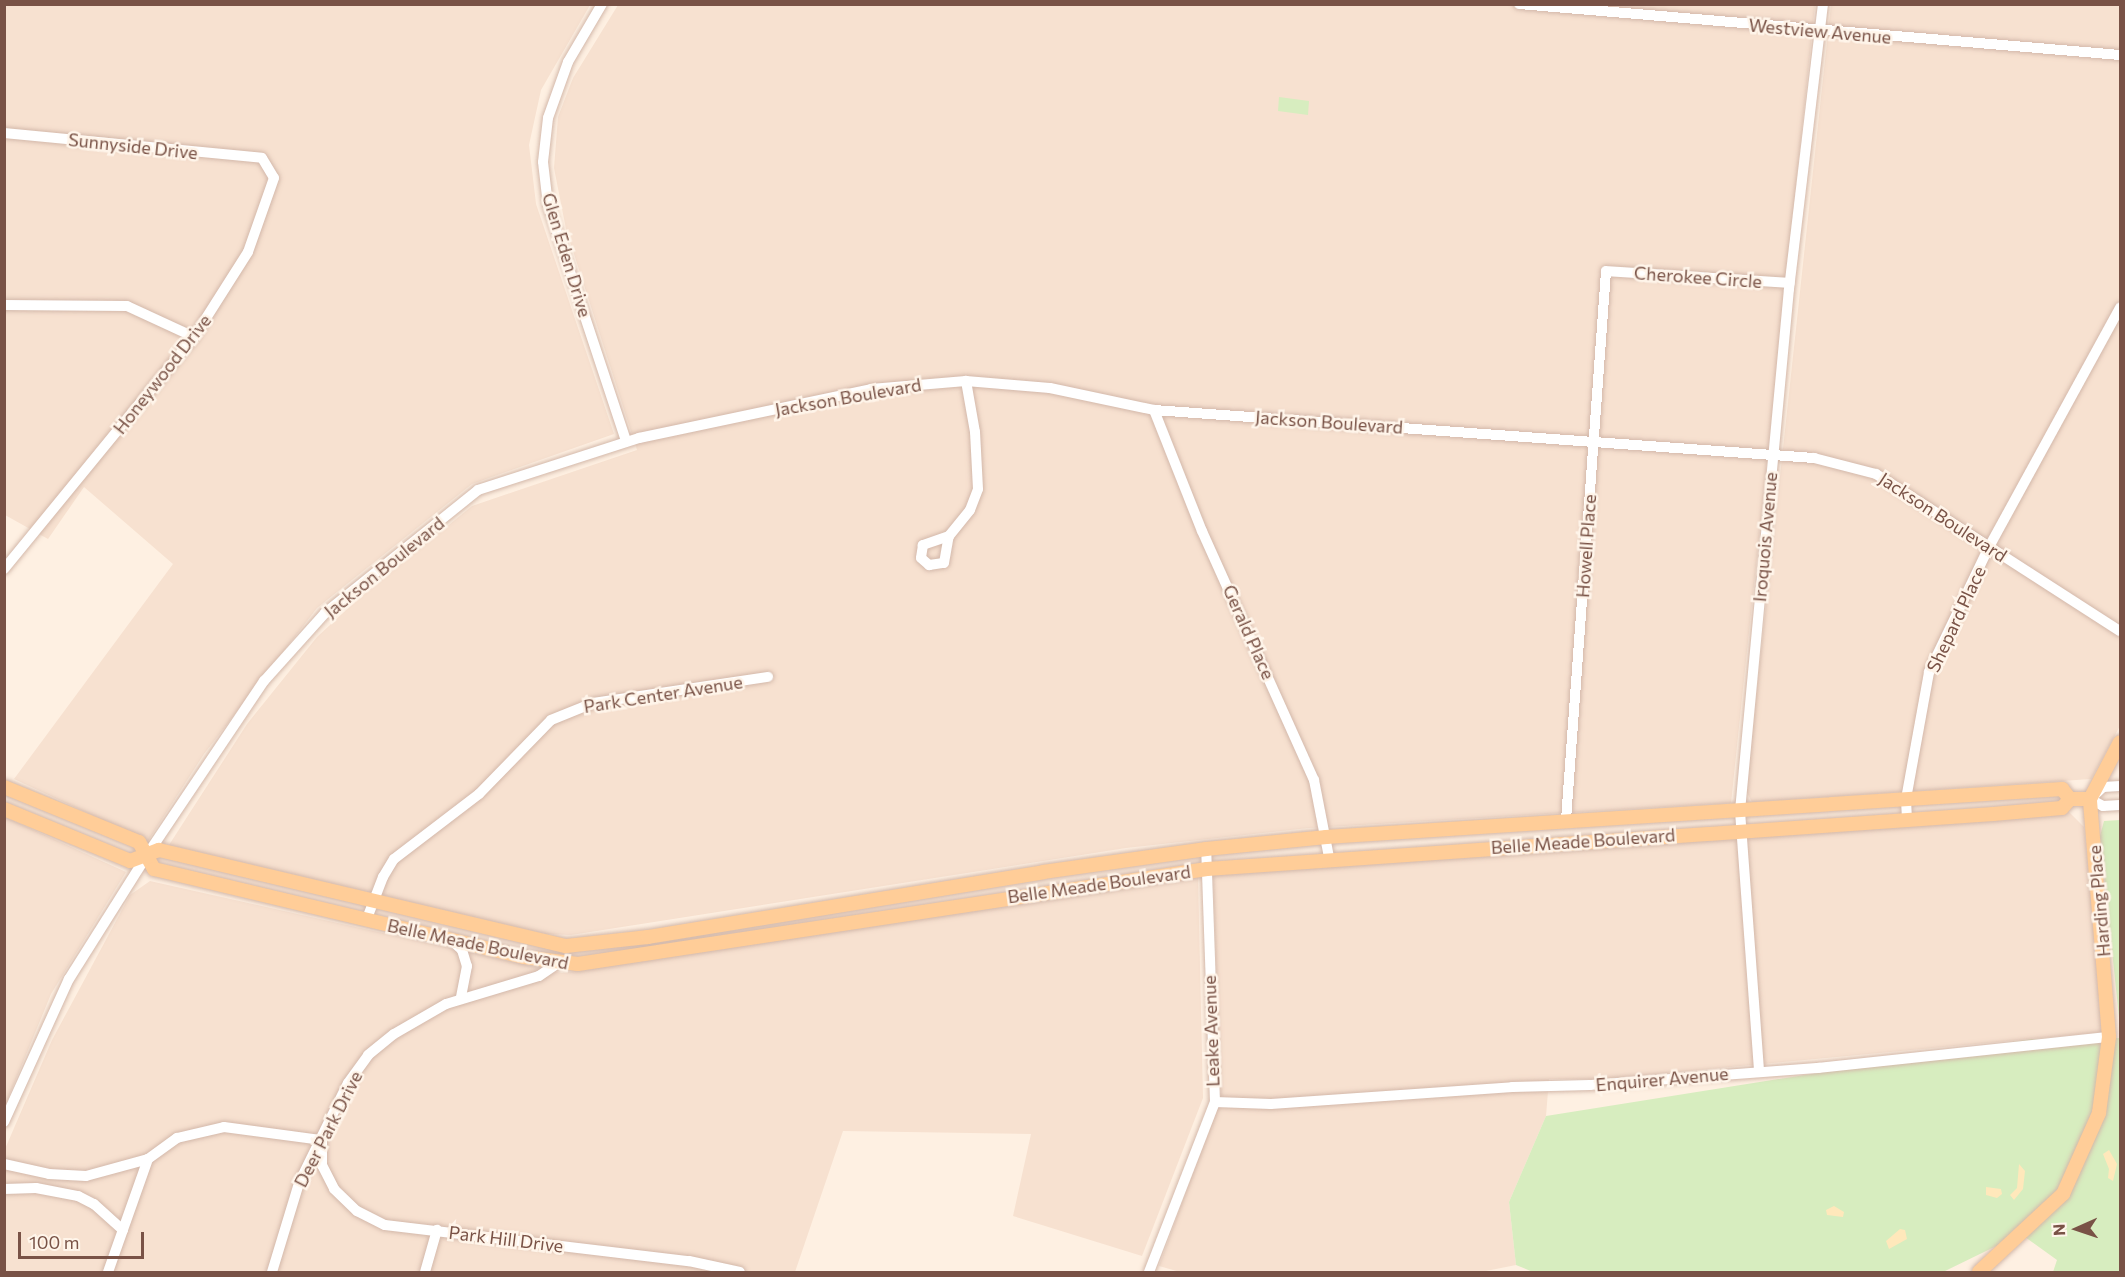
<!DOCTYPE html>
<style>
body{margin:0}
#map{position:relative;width:2125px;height:1277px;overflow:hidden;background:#fef0e2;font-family:Commissioner,sans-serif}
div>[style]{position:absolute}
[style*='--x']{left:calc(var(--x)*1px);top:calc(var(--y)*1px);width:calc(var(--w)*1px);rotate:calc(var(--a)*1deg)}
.residential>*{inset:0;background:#f7e1d0}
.green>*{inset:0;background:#d7edbf}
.sand>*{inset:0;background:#ffe8bb}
.roads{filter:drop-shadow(0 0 2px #d3b8aa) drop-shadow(0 0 2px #d3b8aa)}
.minor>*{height:10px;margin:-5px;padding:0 5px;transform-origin:5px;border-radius:5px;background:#fff}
.major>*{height:14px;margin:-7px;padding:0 7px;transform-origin:7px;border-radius:7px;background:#ffcd98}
span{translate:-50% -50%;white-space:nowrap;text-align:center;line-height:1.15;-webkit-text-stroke:5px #fff5ea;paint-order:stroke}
.street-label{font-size:18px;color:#795246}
.frame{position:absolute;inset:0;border:6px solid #795246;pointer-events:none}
.north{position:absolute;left:2047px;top:1199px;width:60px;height:60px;-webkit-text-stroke:4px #fff5ea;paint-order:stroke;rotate:267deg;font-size:16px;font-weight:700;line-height:24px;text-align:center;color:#795246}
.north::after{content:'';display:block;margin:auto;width:21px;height:27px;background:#795246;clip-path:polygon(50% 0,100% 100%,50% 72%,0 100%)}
.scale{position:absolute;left:18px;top:1232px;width:126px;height:27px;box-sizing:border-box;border:3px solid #795246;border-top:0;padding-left:8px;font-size:18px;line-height:21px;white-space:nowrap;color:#795246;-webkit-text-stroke:4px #fff5ea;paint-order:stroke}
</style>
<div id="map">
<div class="residential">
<div style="clip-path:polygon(5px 5px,590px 5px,541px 90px,529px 145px,536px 204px,614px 434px,472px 484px,317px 608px,204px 754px,148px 841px,14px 779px,173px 564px,84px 487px,48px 539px,5px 515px)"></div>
<div style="clip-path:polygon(618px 5px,1815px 5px,1731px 803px,1309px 828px,1126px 848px,571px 935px,546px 934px,169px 845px,247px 724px,317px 637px,356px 601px,472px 506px,637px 450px,566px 229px,554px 168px,558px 117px,573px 78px)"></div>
<div style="clip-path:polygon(1831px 5px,2120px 5px,2120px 726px,2091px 779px,1752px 802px,1746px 791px)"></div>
<div style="clip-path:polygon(2068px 811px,2084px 827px,2104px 1032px,1602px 1079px,1549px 1079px,1546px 1116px,1509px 1202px,1516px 1265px,1481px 1272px,1180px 1272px,1159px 1266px,1221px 1096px,1213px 874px)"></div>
<div style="clip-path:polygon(5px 817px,126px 872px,51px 994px,5px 1106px)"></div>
<div style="clip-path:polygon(1198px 877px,1203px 1098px,1142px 1256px,1013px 1216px,1031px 1134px,843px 1131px,795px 1272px,5px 1272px,5px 1149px,52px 1040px,130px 895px,150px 881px,562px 973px)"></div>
</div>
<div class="green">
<div style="clip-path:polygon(1279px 97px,1309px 101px,1308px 115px,1278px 111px)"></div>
<div style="clip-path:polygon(2120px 820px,2120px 1027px,2100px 836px,2104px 821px)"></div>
<div style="clip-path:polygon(2120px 1038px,2120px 1272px,2053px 1272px,2057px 1260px,2021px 1234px,1943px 1272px,1533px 1272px,1516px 1265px,1509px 1202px,1546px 1116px,2031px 1039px)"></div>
</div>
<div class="sand">
<div style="clip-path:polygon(2109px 1150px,2117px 1164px,2113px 1181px,2108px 1178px,2109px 1169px,2103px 1154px)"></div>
<div style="clip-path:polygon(2019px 1164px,2025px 1171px,2023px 1189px,2014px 1200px,2010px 1195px,2017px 1188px)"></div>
<div style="clip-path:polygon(1986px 1187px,2001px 1189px,2002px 1194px,1997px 1198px,1986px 1195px)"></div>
<div style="clip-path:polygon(1834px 1206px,1844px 1212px,1843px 1217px,1827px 1215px,1826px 1210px)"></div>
<div style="clip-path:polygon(1900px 1229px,1905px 1230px,1907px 1239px,1889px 1249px,1886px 1241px)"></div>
</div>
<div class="roads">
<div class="minor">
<div style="--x:602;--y:4;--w:67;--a:120.4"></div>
<div style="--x:568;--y:62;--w:59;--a:109.7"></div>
<div style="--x:548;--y:118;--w:44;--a:96.5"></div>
<div style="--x:543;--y:162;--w:43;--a:83.4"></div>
<div style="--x:548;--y:205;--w:249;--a:71.7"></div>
<div style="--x:1519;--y:4;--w:603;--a:4.85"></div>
<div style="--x:4;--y:133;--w:259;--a:5.5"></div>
<div style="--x:262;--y:158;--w:23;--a:59"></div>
<div style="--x:274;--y:178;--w:78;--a:109.4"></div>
<div style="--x:248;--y:252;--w:101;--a:122.4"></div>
<div style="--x:194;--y:337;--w:300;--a:129.3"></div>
<div style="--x:4;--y:305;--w:123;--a:0.5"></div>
<div style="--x:127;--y:306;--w:74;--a:24.8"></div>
<div style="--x:1154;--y:410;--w:130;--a:68.4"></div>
<div style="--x:1202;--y:531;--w:273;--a:65.8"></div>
<div style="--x:1314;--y:780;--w:78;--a:79"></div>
<div style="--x:949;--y:536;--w:28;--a:161"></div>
<div style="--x:923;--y:545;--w:13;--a:99"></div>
<div style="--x:921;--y:558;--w:11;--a:41"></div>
<div style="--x:929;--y:565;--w:15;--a:-8"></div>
<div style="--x:944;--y:563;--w:27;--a:-80"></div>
<div style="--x:949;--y:536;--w:33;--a:-51"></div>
<div style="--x:970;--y:510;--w:22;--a:-69"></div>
<div style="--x:978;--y:489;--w:57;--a:-93"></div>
<div style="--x:975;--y:432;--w:52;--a:-100"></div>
<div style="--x:2120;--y:786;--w:17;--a:177"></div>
<div style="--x:2103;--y:787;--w:18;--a:137"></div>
<div style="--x:2090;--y:799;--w:15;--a:28"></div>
<div style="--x:2103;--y:806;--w:17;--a:-3"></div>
<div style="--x:1907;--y:819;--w:20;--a:-93"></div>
<div style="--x:1906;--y:799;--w:129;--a:-79.7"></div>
<div style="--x:1929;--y:672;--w:139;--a:-64.4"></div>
<div style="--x:1989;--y:547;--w:273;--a:-61.3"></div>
<div style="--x:1566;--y:820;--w:550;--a:-85.83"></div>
<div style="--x:1606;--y:271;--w:184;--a:3.7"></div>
<div style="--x:366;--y:921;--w:47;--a:-68.9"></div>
<div style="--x:383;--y:877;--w:21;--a:-59"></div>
<div style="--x:394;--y:859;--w:107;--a:-37.4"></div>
<div style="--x:479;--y:794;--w:103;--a:-45.8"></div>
<div style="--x:551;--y:720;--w:45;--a:-22"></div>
<div style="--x:593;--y:703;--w:177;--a:-8.5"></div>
<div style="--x:451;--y:940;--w:15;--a:42"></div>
<div style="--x:462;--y:950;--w:17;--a:73"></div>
<div style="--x:467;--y:966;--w:33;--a:101"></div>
<div style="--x:1759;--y:1070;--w:260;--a:-94.2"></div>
<div style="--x:1740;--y:811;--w:524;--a:-84.64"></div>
<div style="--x:1789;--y:289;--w:287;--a:-83.2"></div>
<div style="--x:1215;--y:1102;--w:56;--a:2"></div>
<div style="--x:1271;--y:1104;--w:242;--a:-4"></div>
<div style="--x:1512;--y:1087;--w:78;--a:-1.5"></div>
<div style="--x:1590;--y:1085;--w:229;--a:-4.3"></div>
<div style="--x:1818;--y:1068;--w:293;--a:-6.1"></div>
<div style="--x:4;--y:1122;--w:157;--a:-65.6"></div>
<div style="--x:69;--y:979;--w:146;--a:-57.8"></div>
<div style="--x:147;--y:855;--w:210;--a:-56.1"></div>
<div style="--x:264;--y:681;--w:91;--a:-48.1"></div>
<div style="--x:325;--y:613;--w:196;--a:-38.8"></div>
<div style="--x:478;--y:490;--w:169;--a:-17.9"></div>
<div style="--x:639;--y:438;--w:237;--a:-11.9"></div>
<div style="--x:871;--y:389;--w:95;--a:-4.8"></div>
<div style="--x:966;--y:381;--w:84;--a:4.8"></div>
<div style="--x:1050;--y:388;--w:106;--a:11.9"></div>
<div style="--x:1154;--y:410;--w:662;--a:4.16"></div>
<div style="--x:1814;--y:458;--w:64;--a:14.5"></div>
<div style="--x:1876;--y:474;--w:290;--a:32.8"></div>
<div style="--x:4;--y:1164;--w:46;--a:12.5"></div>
<div style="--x:49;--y:1174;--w:37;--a:3"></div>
<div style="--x:86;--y:1176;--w:64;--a:-15.3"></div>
<div style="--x:4;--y:1189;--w:32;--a:-2"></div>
<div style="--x:36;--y:1188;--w:43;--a:10.8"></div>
<div style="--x:78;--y:1196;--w:18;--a:27"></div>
<div style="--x:94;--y:1204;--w:39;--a:42"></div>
<div style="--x:108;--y:1272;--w:120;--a:-70.5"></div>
<div style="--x:148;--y:1159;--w:36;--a:-36"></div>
<div style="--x:177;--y:1138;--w:48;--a:-13.2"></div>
<div style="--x:224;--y:1127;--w:99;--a:7.6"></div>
<div style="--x:322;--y:1140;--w:25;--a:90"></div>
<div style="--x:322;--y:1165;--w:27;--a:63"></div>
<div style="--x:334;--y:1189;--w:32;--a:44"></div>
<div style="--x:357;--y:1211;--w:31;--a:27"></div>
<div style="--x:385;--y:1225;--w:306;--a:6.8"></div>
<div style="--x:689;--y:1261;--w:52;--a:12.2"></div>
<div style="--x:272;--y:1272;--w:93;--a:-73.1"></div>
<div style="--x:299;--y:1183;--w:111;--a:-63.9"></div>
<div style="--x:348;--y:1083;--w:34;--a:-54"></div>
<div style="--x:368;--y:1055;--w:33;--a:-39"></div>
<div style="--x:394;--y:1034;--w:60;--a:-30"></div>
<div style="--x:446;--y:1004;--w:97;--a:-16.8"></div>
<div style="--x:539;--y:976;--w:23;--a:-34"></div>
<div style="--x:425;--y:1272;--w:44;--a:-74.1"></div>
<div style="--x:1149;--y:1272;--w:182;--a:-68.8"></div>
<div style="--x:1215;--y:1102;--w:253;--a:-92"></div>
</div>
<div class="major">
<div style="--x:4;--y:787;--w:146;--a:22.2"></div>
<div style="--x:139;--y:842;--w:31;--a:61"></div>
<div style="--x:154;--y:869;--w:380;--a:13.4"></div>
<div style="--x:524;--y:957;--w:54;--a:7.4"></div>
<div style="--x:578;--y:964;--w:636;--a:-8.59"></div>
<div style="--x:1207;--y:869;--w:788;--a:-4"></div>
<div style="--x:1993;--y:814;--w:69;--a:-5"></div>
<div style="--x:2062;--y:808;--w:12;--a:-48"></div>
<div style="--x:4;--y:809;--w:136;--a:22.4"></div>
<div style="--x:130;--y:861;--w:31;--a:-21"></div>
<div style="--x:159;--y:850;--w:418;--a:13.3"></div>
<div style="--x:566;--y:946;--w:82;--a:-6.3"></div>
<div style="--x:648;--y:937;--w:400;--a:-9.3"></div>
<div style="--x:1043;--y:872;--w:165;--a:-8"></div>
<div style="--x:1206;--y:849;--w:121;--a:-5.7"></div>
<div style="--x:1326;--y:837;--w:738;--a:-3.73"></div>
<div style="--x:2062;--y:789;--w:13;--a:51"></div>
<div style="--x:2070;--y:799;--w:20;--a:0"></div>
<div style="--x:1979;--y:1272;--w:115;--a:-42.9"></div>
<div style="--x:2063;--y:1194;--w:89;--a:-66"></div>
<div style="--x:2099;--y:1113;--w:77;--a:-82.5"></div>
<div style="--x:2109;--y:1037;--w:239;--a:-94.6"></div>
<div style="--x:2090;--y:799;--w:64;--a:-62.2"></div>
</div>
</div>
<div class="street-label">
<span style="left:1820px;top:31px;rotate:5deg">Westview Avenue</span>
<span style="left:133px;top:146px;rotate:6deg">Sunnyside Drive</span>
<span style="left:567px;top:255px;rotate:73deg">Glen Eden Drive</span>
<span style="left:1698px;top:277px;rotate:4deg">Cherokee Circle</span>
<span style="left:162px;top:374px;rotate:-52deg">Honeywood Drive</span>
<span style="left:848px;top:397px;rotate:-10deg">Jackson Boulevard</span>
<span style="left:1329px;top:422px;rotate:4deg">Jackson Boulevard</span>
<span style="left:1943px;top:517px;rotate:33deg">Jackson Boulevard</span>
<span style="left:1765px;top:537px;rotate:-85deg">Iroquois Avenue</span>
<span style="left:1586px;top:546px;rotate:-86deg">Howell Place</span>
<span style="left:384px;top:567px;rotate:-39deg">Jackson Boulevard</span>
<span style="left:1956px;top:619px;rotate:-65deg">Shepard Place</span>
<span style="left:1249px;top:632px;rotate:66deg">Gerald Place</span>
<span style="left:663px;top:694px;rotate:-9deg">Park Center Avenue</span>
<span style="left:1583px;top:841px;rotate:-4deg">Belle Meade Boulevard</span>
<span style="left:1099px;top:884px;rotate:-8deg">Belle Meade Boulevard</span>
<span style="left:2099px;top:901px;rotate:-95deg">Harding Place</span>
<span style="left:478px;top:944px;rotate:12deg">Belle Meade Boulevard</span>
<span style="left:1211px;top:1031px;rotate:-92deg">Leake Avenue</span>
<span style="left:1662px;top:1079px;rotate:-5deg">Enquirer Avenue</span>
<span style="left:328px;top:1129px;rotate:-63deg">Deer Park Drive</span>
<span style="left:506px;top:1239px;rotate:7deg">Park Hill Drive</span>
</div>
<div class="frame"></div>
<div class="north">N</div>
<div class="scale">100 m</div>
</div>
